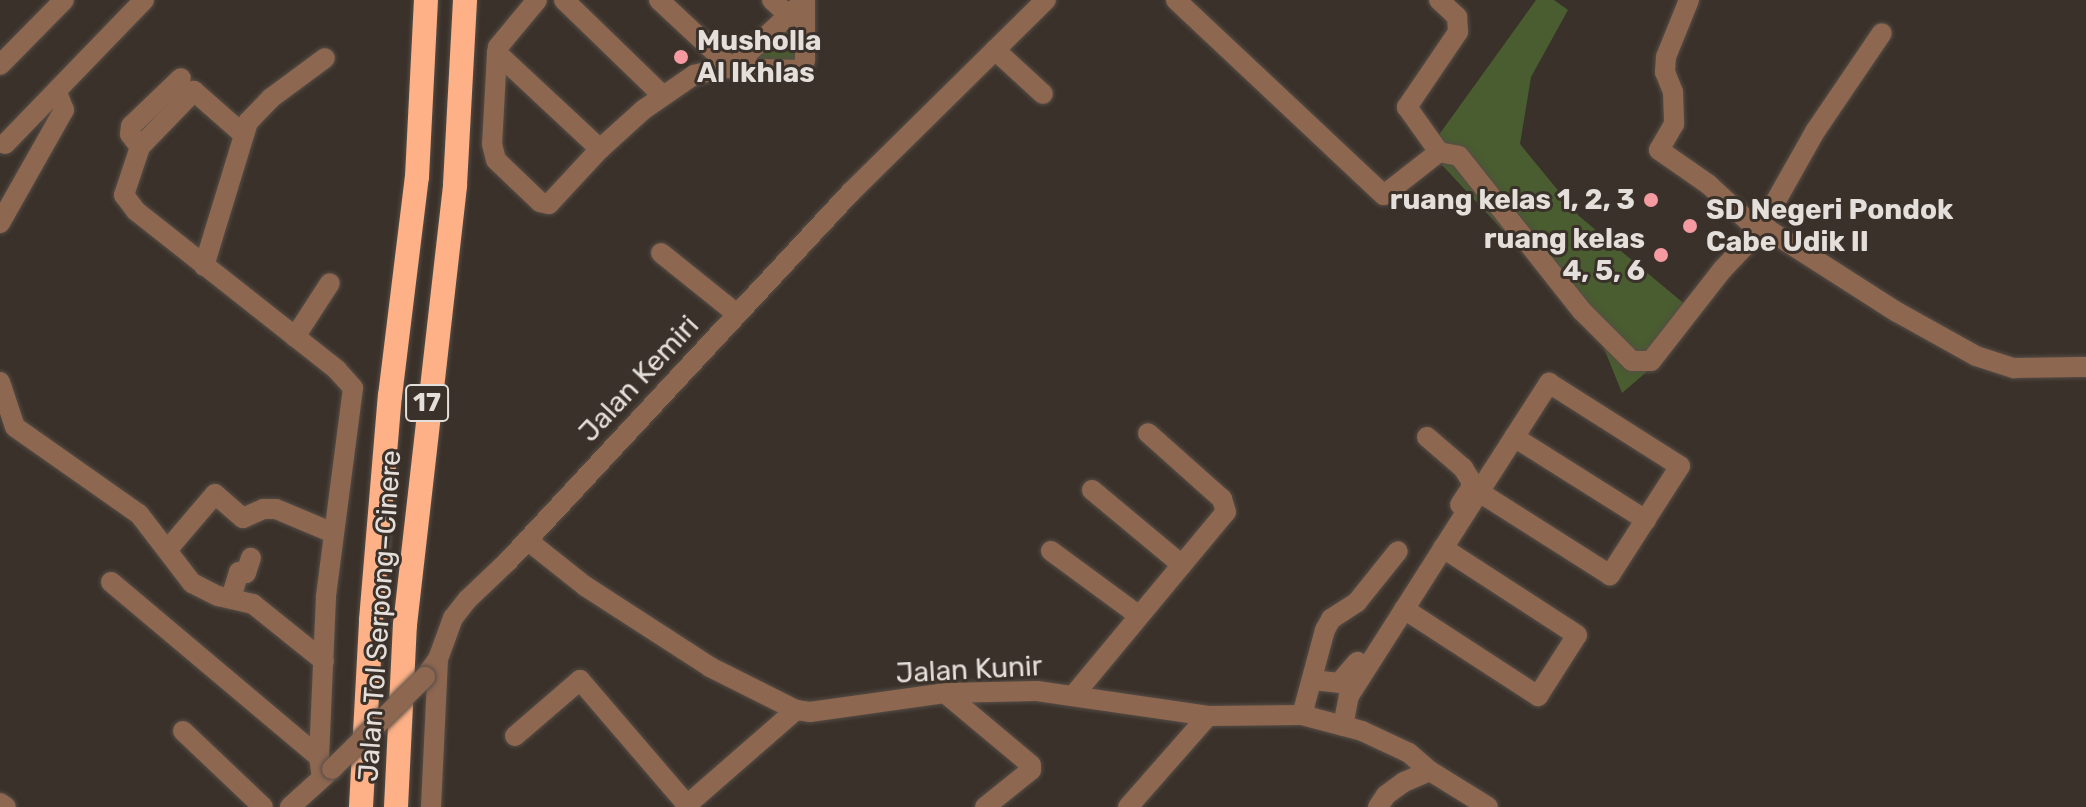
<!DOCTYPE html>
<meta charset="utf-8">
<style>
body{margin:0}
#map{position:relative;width:2086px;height:807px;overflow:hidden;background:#3a312a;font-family:Rubik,sans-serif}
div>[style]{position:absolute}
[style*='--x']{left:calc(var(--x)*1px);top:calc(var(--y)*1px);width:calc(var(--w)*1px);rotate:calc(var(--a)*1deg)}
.green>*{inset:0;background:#495d30}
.roads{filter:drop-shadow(0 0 2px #554d46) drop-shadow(0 0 2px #554d46)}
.minor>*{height:20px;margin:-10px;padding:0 10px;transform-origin:10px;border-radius:10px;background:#8e6751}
.highway>*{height:24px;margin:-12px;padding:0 12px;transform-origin:12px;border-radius:12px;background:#feb186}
.bridges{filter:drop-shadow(0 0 2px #554d46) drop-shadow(0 0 2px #554d46)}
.minor-bridge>*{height:20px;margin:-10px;padding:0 10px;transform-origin:10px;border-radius:10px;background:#8e6751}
.dots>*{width:22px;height:22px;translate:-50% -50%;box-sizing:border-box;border:4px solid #3a312a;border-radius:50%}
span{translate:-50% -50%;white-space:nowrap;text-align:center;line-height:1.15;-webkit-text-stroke:6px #3a312a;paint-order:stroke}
.shield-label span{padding:2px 6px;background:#3a312a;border:2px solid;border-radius:6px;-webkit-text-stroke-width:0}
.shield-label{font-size:26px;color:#e5dfdb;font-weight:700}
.poi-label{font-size:28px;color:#e5dfdb;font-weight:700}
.left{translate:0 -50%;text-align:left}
.right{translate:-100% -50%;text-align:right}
.street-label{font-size:28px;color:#e5dfdb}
</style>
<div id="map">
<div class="green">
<div style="clip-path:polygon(1536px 0,1554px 0,1568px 10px,1531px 77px,1520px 144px,1579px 216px,1693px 311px,1657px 363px,1622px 393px,1597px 331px,1428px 150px)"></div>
<div style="clip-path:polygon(800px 14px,794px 68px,748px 66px)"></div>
</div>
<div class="roads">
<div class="minor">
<div style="--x:537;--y:0;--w:61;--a:129.7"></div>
<div style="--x:498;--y:47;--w:6;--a:99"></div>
<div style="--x:497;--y:53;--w:141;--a:43"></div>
<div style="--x:564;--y:0;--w:138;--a:44.1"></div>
<div style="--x:659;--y:0;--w:100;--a:43"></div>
<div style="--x:732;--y:68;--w:100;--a:-43"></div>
<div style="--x:772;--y:0;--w:25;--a:43"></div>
<div style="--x:1176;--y:0;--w:285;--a:43.2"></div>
<div style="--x:1384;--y:195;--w:70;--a:-38"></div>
<div style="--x:1439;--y:152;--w:20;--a:11"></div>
<div style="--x:1459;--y:156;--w:198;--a:51.6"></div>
<div style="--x:1582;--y:311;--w:71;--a:45"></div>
<div style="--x:1632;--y:361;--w:19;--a:0"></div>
<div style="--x:1651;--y:361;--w:115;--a:-52"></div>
<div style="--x:1722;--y:270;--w:54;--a:-46.5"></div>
<div style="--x:1759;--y:231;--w:8;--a:-14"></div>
<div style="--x:1767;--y:229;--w:154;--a:32.6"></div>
<div style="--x:1897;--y:312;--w:90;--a:29.1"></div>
<div style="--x:1976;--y:356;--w:40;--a:18"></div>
<div style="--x:2014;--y:368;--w:72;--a:-0.8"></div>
<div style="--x:1439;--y:0;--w:25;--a:43"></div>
<div style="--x:1457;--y:17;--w:15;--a:86"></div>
<div style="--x:1458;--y:32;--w:91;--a:124.2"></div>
<div style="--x:1407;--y:107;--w:55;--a:54.6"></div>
<div style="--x:1689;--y:0;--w:61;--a:112"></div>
<div style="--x:1666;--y:57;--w:15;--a:94"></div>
<div style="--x:1665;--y:72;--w:22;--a:68"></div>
<div style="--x:1673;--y:92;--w:32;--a:88"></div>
<div style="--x:1674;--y:124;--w:30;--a:120"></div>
<div style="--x:1659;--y:150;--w:60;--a:34.8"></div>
<div style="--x:1708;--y:184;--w:69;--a:42.7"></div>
<div style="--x:1759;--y:231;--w:116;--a:-60.6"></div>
<div style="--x:1816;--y:130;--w:117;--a:-55.8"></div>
<div style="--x:995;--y:50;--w:65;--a:42.5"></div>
<div style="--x:497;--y:53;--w:91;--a:93.1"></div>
<div style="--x:492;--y:144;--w:16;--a:76"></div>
<div style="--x:496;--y:160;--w:61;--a:43.7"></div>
<div style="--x:540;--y:202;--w:9;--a:13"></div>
<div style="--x:549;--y:204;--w:75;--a:-47.2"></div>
<div style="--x:600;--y:149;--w:58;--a:-42.2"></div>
<div style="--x:643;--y:110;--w:62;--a:-34.5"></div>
<div style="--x:694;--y:75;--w:30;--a:-14"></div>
<div style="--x:723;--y:68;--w:78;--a:1.5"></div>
<div style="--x:801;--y:70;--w:11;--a:-68"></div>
<div style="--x:805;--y:60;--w:59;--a:-90"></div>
<div style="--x:0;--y:65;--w:91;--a:-45.4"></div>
<div style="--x:244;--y:135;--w:67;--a:-138.7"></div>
<div style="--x:194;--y:91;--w:78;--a:134"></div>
<div style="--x:140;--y:147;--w:51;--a:108.4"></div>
<div style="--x:124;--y:195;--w:20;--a:53"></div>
<div style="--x:136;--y:211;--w:256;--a:38.3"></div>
<div style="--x:337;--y:370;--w:24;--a:48"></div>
<div style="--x:353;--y:388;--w:211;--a:97.4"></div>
<div style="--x:326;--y:597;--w:160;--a:92.5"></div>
<div style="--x:319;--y:757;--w:21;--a:82"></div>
<div style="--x:5;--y:144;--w:200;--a:-46"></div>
<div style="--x:140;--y:147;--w:16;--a:-128"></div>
<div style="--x:130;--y:134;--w:8;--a:-83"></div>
<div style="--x:131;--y:126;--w:69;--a:-43.8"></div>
<div style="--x:0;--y:223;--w:130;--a:-60.5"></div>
<div style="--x:64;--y:110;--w:18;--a:-112"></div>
<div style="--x:661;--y:253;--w:97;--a:38.8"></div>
<div style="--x:204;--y:266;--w:151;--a:-73"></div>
<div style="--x:248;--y:122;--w:33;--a:-46"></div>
<div style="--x:271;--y:98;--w:67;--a:-36.5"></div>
<div style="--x:295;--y:337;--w:64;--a:-57.1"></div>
<div style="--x:0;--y:382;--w:47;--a:71.6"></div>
<div style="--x:15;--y:427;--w:151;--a:35.1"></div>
<div style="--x:139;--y:514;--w:87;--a:52.5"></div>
<div style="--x:192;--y:583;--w:29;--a:27"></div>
<div style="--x:218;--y:596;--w:36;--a:13"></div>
<div style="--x:253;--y:604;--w:91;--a:38.8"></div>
<div style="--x:1427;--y:437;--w:48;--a:40.7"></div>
<div style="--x:1463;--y:468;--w:15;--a:58"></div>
<div style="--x:1471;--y:481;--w:7;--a:90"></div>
<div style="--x:1471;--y:488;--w:20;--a:123"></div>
<div style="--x:1514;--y:437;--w:156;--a:32.2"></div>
<div style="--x:1092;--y:490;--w:117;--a:39.8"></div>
<div style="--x:527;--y:540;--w:74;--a:38.4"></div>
<div style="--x:585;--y:586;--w:149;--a:32.9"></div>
<div style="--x:710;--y:667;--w:96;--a:26.6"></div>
<div style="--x:796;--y:710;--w:14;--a:8"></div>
<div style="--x:810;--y:712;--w:136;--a:-8"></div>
<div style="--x:945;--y:693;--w:92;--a:-1.2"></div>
<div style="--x:1037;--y:691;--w:173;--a:8.3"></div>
<div style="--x:1208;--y:716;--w:94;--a:-0.6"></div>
<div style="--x:1302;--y:715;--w:62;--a:14.9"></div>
<div style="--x:1362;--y:731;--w:52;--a:25.1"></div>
<div style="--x:1409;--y:753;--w:28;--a:41"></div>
<div style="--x:1430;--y:771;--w:68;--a:31.8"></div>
<div style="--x:168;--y:549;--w:72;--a:-49.5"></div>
<div style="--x:215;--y:494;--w:37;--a:41"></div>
<div style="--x:243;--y:518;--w:22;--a:-24"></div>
<div style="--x:263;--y:509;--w:13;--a:0"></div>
<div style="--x:276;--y:509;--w:62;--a:22.8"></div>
<div style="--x:1051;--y:551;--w:108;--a:36.3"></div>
<div style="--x:111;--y:582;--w:272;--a:40.1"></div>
<div style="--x:231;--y:598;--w:27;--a:-73"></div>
<div style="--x:239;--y:572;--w:7;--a:8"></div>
<div style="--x:246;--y:573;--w:16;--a:-72"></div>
<div style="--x:1404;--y:609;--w:160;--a:33"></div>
<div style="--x:1538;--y:696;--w:72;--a:-57.4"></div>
<div style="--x:1577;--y:635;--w:160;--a:-147"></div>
<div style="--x:425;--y:677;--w:22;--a:-54"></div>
<div style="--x:438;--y:659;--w:44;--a:-69.9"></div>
<div style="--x:453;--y:618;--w:23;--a:-52"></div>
<div style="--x:467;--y:600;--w:57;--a:-43.6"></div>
<div style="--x:508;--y:561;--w:504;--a:-47.09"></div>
<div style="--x:851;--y:192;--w:274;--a:-44.6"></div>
<div style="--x:1312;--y:680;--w:27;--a:6"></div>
<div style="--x:1339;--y:683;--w:28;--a:-49"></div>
<div style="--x:945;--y:693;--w:112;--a:39.9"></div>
<div style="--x:1031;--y:765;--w:5;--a:90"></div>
<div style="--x:1031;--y:770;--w:59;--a:141.2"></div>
<div style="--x:1073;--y:696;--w:239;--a:-50.3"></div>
<div style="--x:1226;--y:512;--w:14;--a:-107"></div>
<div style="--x:1222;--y:499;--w:99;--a:-138.3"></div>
<div style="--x:1302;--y:715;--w:88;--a:-74.9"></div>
<div style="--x:1325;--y:630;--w:13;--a:-61"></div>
<div style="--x:1331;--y:619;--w:31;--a:-33"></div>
<div style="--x:1357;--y:602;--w:65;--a:-51.2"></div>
<div style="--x:1343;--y:726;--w:31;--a:-79"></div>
<div style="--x:1349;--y:696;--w:242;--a:-57.5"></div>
<div style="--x:1479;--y:492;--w:130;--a:-57.3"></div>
<div style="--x:1549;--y:383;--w:155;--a:32.4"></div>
<div style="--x:1680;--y:466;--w:130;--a:122.7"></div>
<div style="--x:1610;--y:575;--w:155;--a:-147.6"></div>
<div style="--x:183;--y:731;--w:110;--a:43.5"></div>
<div style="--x:515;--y:736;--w:86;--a:-40.7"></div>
<div style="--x:580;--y:680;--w:167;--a:49.4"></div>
<div style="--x:0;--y:803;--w:7;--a:34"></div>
<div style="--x:687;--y:805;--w:145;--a:-41.1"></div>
<div style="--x:290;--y:807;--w:57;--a:-42.1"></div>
<div style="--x:431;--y:807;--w:148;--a:-87.3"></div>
<div style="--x:1128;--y:807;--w:121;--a:-48.7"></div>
<div style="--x:1378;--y:807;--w:14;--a:-56"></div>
<div style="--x:1386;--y:795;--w:22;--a:-36"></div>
<div style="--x:1404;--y:782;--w:28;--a:-23"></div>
</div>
<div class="highway">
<div style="--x:361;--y:807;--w:187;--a:-86.9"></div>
<div style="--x:371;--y:620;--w:225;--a:-85.2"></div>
<div style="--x:390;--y:396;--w:221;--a:-83"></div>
<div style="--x:417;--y:177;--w:177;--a:-87.1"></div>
<div style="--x:396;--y:807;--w:182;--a:-87.2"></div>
<div style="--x:405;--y:625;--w:443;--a:-83.5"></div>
<div style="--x:455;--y:185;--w:185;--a:-86.9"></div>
</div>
</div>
<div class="bridges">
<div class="minor-bridge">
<div style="--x:332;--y:769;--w:131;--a:-44.7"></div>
</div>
</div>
<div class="dots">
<div style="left:681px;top:57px;background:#f49aa0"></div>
<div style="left:1651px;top:200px;background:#f49aa0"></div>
<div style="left:1690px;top:226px;background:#f49aa0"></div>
<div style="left:1661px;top:255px;background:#f49aa0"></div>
</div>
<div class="shield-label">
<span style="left:427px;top:403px">17</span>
</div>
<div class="poi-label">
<span class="left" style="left:697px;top:57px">Musholla<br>Al Ikhlas</span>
<span class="right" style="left:1635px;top:200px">ruang kelas 1, 2, 3</span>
<span class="left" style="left:1706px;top:226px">SD Negeri Pondok<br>Cabe Udik II</span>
<span class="right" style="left:1645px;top:255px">ruang kelas<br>4, 5, 6</span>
</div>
<div class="street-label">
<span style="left:639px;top:379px;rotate:-47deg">Jalan Kemiri</span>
<span style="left:380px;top:616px;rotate:-86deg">Jalan Tol Serpong–Cinere</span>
<span style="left:969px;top:670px;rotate:-3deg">Jalan Kunir</span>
</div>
</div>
